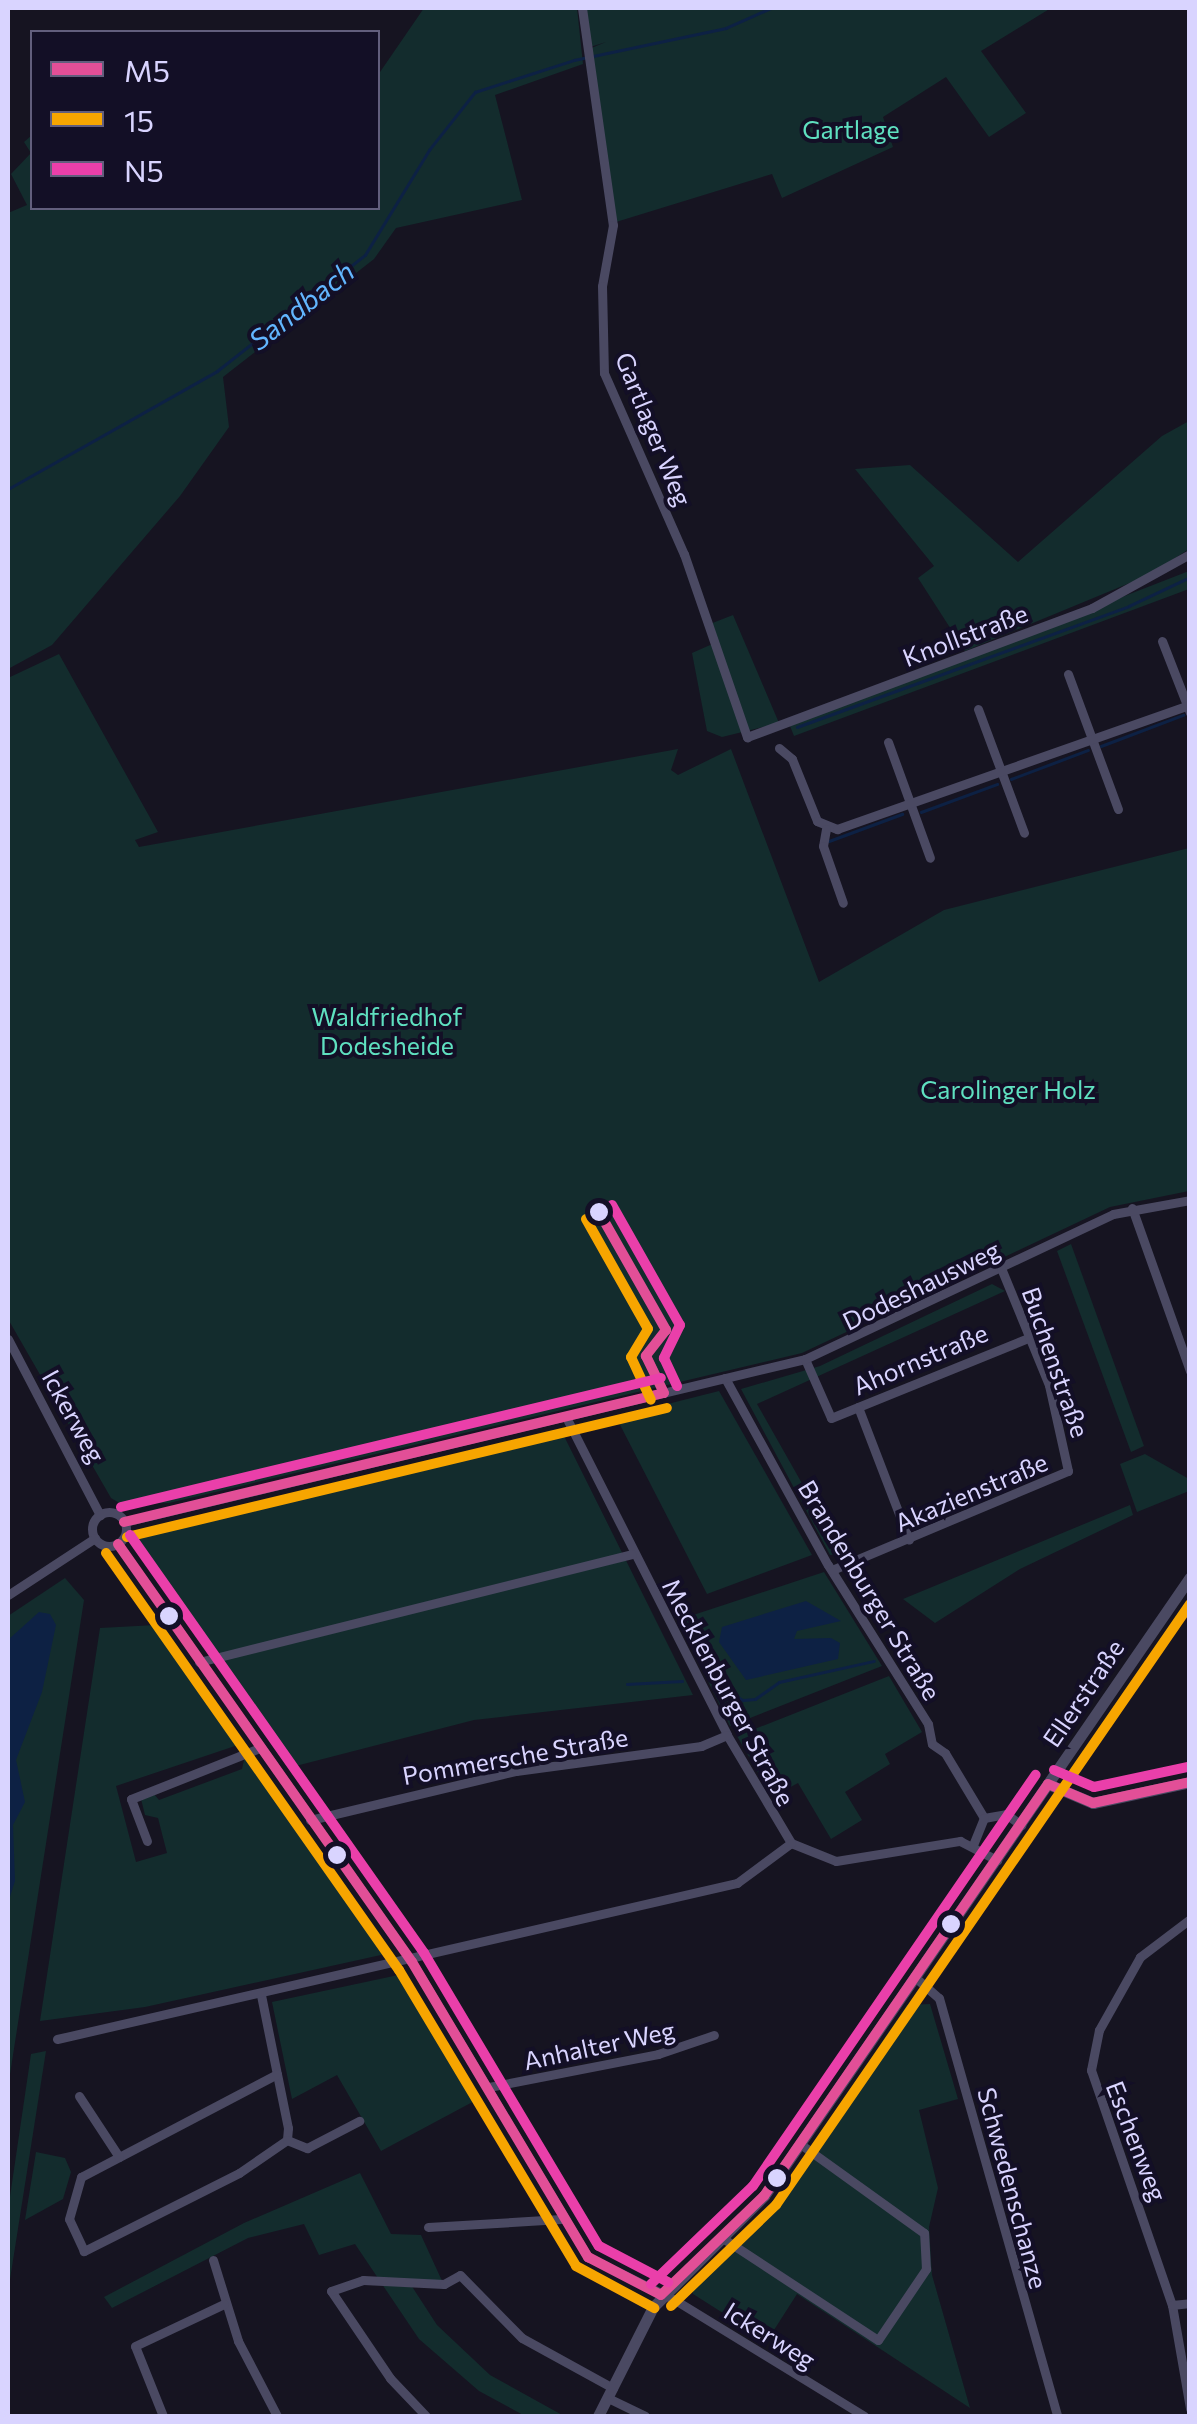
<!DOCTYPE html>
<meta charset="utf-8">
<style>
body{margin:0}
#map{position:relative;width:1197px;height:2424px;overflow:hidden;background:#161421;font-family:Commissioner,sans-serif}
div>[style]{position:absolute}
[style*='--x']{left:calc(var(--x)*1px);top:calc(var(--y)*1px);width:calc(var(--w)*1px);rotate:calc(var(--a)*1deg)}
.green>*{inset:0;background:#132c2d}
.water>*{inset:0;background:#0d2144}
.stream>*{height:2.5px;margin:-1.25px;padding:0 1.25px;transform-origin:1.25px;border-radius:1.25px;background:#0d2144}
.minor>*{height:9px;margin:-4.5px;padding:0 4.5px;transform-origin:4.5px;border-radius:4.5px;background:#4a4962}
.minor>.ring{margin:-4.5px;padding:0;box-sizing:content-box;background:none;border:9px solid #4a4962;border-radius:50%}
.tertiary>*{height:11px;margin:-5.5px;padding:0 5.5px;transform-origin:5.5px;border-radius:5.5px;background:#4a4962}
.bus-1>*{height:10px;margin:-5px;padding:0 5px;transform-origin:5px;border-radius:5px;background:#e24f97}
.bus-2>*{height:10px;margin:-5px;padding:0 5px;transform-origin:5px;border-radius:5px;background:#f7a500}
.bus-3>*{height:10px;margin:-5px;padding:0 5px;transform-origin:5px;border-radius:5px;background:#ea3faa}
.dots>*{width:28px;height:28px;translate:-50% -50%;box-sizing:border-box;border:5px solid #130f26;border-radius:50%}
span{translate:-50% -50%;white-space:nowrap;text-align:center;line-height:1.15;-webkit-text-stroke:8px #130f26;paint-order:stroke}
.park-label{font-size:25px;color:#5fe0c0}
.street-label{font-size:25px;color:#d9d4ff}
.water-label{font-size:28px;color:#62b6ff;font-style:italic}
.frame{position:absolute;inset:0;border:10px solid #d9d4ff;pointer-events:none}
.legend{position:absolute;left:30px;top:30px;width:350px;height:180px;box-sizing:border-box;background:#130f26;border:2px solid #625e7d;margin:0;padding:12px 18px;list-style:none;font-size:30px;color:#d9d4ff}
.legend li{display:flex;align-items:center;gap:20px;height:50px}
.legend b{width:50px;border:2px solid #625e7d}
</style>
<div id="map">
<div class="green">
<div style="clip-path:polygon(424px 8px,577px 8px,583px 64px,495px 95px,522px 200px,396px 228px,374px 259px,223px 377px,229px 427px,180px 496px,52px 645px,8px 669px,8px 213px,27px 205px,11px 174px,31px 153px,24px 142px,32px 135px,32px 208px,378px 208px,378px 75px)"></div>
<div style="clip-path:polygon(584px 8px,1051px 8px,981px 51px,1026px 113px,989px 137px,946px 77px,883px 117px,893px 147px,782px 198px,772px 174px,616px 222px,589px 49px,606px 42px,587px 48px)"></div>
<div style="clip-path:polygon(1189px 421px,1189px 549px,1149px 575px,965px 651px,918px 578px,934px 566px,855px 469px,910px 465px,1018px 562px,1162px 436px)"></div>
<div style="clip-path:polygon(1189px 571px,1189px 589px,794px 736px,790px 726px)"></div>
<div style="clip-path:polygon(733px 615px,779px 723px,722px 737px,707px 731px,692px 653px,717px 642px,710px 624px)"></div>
<div style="clip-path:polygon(59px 654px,158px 832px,135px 840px,139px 847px,678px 749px,671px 770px,678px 775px,731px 749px,819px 982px,944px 910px,1189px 848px,1189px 1191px,1110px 1207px,802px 1353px,169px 1503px,121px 1504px,111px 1498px,8px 1319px,8px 678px)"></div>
<div style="clip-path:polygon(1071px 1244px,1144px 1446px,1131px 1452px,1057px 1251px)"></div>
<div style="clip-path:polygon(992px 1284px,1005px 1291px,757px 1404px,842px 1554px,830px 1555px,741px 1389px,820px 1366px)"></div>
<div style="clip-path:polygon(719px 1391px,812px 1555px,707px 1594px,616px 1417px)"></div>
<div style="clip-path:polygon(561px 1430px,693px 1695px,474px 1720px,288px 1768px,134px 1546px,140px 1534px,158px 1525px)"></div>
<div style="clip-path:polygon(1145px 1454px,1189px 1479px,1189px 1491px,1137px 1512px,1120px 1464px)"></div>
<div style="clip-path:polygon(1130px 1505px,1133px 1515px,1020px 1569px,935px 1623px,903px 1599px)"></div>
<div style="clip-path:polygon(824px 1572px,882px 1666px,730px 1726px,678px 1620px)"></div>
<div style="clip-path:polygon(65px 1578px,84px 1600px,8px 2087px,8px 1616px)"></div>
<div style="clip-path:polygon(156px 1625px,241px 1744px,116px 1786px,136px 1862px,167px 1853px,158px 1818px,145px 1815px,141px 1799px,154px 1794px,159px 1800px,242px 1769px,244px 1760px,253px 1757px,390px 1953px,145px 2007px,40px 2021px,100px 1628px)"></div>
<div style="clip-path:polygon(889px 1676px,922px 1732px,885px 1754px,890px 1764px,845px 1792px,862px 1820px,831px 1839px,798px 1783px,772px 1797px,737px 1736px)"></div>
<div style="clip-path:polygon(403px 1974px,480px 2098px,381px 2151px,337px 2075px,292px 2099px,272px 2002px)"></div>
<div style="clip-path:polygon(930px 2004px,958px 2099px,919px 2110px,938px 2188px,929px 2227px,932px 2275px,970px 2408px,797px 2294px,767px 2341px,693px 2294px,692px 2284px,757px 2227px,907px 2005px)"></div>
<div style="clip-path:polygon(46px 2051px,8px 2292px,8px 2210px,31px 2054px)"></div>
<div style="clip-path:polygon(36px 2152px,65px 2158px,71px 2172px,63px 2199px,25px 2220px)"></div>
<div style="clip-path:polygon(360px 2173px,391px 2234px,421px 2235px,443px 2283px,411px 2285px,437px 2325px,490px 2375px,564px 2416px,525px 2416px,479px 2391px,419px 2339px,355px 2244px,319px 2255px,304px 2224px,248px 2238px,112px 2308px,104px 2297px,244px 2223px)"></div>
</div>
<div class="water">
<div style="clip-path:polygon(806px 1601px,841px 1621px,797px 1631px,794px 1639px,831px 1638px,840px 1643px,838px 1659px,746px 1680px,719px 1642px,722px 1627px)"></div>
<div style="clip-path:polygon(39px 1612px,50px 1614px,56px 1625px,42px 1692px,16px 1760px,25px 1802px,13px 1825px,15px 1881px,8px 1903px,8px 1640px)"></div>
</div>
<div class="stream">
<div style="--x:8;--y:489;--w:240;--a:-29.4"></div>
<div style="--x:217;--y:371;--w:188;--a:-38.1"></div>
<div style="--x:365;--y:255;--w:123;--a:-58.6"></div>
<div style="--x:429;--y:150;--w:74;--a:-51.6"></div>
<div style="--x:475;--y:92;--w:104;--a:-17.9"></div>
<div style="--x:574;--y:60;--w:155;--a:-11.9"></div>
<div style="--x:726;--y:28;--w:49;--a:-24"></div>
<div style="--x:797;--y:727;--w:353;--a:-20"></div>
<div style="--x:1129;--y:606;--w:68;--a:-25.4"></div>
<div style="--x:1101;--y:746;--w:88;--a:-20.7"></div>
<div style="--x:1011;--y:779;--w:82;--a:-20.6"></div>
<div style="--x:921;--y:812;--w:81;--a:-20.2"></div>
<div style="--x:829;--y:841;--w:78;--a:-20.3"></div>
<div style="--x:714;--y:1682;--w:34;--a:32"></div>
<div style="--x:743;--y:1700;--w:12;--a:-5"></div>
<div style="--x:755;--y:1699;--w:29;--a:-35"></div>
<div style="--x:779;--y:1682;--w:97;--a:-12.5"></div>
<div style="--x:627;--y:1684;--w:55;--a:-3.1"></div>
</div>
<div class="minor">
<div style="--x:582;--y:8;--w:219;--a:81.9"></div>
<div style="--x:613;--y:225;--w:62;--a:100.2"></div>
<div style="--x:602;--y:286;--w:87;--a:88.7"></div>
<div style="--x:604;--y:373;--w:198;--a:66.2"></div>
<div style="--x:684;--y:554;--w:194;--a:71"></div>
<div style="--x:747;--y:737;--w:368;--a:-20.5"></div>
<div style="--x:1092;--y:608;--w:112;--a:-28.9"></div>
<div style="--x:1162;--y:641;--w:77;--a:68.7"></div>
<div style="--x:1068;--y:674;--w:144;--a:69.7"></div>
<div style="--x:978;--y:709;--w:132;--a:69.6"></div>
<div style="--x:888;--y:742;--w:123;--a:70.1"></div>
<div style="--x:779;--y:748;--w:17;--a:40"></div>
<div style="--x:792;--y:759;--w:67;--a:68"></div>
<div style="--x:817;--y:821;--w:22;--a:22"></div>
<div style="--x:837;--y:829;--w:374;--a:-19.4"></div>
<div style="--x:826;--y:829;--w:17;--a:100"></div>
<div style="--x:823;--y:846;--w:60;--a:70.7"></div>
<div style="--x:1132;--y:1208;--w:173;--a:70.4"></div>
<div style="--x:8;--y:1339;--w:199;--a:62.4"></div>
<div style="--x:646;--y:1356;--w:41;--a:64.1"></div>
<div style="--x:805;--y:1359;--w:64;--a:66.2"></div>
<div style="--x:831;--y:1418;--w:215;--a:-22.1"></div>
<div style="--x:725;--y:1378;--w:213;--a:61.2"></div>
<div style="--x:828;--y:1565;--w:188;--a:57.8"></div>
<div style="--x:928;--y:1724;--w:20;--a:79"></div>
<div style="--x:932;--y:1744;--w:16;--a:35"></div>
<div style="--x:945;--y:1753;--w:76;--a:59"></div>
<div style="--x:858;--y:1407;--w:142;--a:69"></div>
<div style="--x:566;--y:1417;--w:356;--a:63.1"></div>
<div style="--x:727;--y:1735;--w:126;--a:59.3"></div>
<div style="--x:791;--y:1843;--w:48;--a:21.8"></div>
<div style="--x:836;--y:1861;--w:126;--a:-9.2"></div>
<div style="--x:960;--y:1841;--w:42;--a:27.2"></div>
<div class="ring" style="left:92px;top:1512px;width:25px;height:25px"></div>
<div style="--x:124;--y:1522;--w:700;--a:-13.46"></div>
<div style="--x:805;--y:1359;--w:340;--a:-25.2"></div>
<div style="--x:1113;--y:1214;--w:78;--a:-10.3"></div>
<div style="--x:118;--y:1544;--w:511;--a:54.88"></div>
<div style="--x:412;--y:1962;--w:344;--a:59.2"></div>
<div style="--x:588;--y:2257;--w:97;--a:26.3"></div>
<div style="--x:675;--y:2300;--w:222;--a:31.5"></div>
<div style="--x:832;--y:1570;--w:256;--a:-22.8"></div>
<div style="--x:1068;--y:1471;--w:88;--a:-102.5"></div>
<div style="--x:1049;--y:1385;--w:126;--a:-112.3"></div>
<div style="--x:8;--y:1595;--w:104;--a:-33.2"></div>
<div style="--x:199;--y:1662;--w:446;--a:-14"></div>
<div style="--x:984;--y:1818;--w:22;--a:-10"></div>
<div style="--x:1006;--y:1814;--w:19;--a:36"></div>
<div style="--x:310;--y:1820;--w:212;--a:-13.4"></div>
<div style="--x:516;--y:1771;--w:187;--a:-7.7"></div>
<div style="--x:701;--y:1746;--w:28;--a:-23"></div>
<div style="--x:147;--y:1841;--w:45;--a:-110.9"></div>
<div style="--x:131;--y:1799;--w:139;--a:-21.6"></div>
<div style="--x:973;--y:1845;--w:29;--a:-68"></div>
<div style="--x:1190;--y:1919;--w:63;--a:142.8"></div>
<div style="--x:1140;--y:1957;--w:84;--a:119.3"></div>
<div style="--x:1099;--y:2030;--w:41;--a:101.3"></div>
<div style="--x:1091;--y:2070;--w:249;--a:71"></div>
<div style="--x:1172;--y:2305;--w:105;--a:80.1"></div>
<div style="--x:917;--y:1979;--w:29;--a:41"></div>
<div style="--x:939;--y:1998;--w:434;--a:74.2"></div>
<div style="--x:261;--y:1995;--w:81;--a:78.6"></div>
<div style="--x:277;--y:2074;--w:55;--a:78.5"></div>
<div style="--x:288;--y:2128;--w:12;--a:95"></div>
<div style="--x:287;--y:2140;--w:58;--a:145.5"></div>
<div style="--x:239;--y:2173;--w:174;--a:153.3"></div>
<div style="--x:84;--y:2251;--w:35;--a:-115"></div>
<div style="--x:69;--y:2219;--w:44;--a:-74.1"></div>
<div style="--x:81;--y:2177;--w:221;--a:-27.7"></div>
<div style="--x:57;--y:2039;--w:698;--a:-12.92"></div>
<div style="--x:737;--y:1883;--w:67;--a:-36.5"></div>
<div style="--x:489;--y:2087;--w:172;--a:-11"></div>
<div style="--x:658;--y:2054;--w:59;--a:-18.7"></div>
<div style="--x:79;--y:2096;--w:73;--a:56.7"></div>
<div style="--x:287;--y:2140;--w:22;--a:22"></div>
<div style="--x:307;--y:2148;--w:59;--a:-27.4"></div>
<div style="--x:428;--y:2227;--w:133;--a:-3.4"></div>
<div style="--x:724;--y:2239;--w:184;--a:33.3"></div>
<div style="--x:878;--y:2340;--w:86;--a:-55.9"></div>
<div style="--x:926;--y:2269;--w:36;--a:-93"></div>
<div style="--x:924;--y:2233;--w:153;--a:-144.3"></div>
<div style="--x:213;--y:2260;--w:85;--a:72.8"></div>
<div style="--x:238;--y:2341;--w:85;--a:62.5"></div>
<div style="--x:1172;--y:2305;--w:18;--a:-6"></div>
<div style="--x:608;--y:2398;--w:41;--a:25.9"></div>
<div style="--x:163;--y:2416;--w:75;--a:-111.8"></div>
<div style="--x:135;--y:2346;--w:98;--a:-25.3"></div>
<div style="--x:426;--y:2416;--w:52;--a:-133.5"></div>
<div style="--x:390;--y:2378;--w:105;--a:-124.1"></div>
<div style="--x:331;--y:2291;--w:34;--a:-19"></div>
<div style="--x:363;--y:2280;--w:81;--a:2.8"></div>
<div style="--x:444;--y:2284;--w:18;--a:-29"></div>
<div style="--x:460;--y:2275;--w:88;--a:45.5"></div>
<div style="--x:522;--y:2338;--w:104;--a:28.8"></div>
</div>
<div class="tertiary">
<div style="--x:1048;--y:1784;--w:49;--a:22.9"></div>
<div style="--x:1093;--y:1803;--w:99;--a:-12.2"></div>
<div style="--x:598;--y:2416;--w:122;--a:-63.2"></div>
<div style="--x:653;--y:2307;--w:157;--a:-45"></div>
<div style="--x:764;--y:2196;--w:751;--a:-55.46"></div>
</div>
<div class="bus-1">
<div style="--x:599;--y:1212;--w:136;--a:60.4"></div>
<div style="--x:666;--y:1330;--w:33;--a:128"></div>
<div style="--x:646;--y:1356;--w:41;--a:64.1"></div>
<div style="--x:124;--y:1522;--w:555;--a:-13.44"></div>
<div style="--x:118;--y:1544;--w:511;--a:54.88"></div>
<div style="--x:412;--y:1962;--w:344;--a:59.2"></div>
<div style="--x:588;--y:2257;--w:82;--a:27.5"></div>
<div style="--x:1048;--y:1784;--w:49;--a:22.9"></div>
<div style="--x:1093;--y:1803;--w:99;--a:-12.2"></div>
<div style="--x:661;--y:2295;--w:143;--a:-43.9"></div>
<div style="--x:764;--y:2196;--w:500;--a:-55.42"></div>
</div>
<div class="bus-2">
<div style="--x:586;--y:1219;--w:126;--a:60.6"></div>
<div style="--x:648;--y:1329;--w:33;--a:121"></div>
<div style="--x:631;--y:1357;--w:47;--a:65.1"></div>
<div style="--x:127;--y:1537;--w:555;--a:-13.44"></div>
<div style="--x:106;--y:1553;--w:510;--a:54.91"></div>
<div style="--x:399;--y:1970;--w:345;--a:59.1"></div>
<div style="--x:576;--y:2266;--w:89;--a:28.3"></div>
<div style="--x:671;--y:2306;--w:146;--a:-43.9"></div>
<div style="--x:776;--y:2205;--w:730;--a:-55.44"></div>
</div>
<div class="bus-3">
<div style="--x:612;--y:1205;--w:138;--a:60.5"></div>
<div style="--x:680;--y:1325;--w:37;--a:116"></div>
<div style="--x:664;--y:1358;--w:31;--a:65"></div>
<div style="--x:121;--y:1507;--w:555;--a:-13.44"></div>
<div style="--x:130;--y:1535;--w:511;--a:54.88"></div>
<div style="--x:424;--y:1953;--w:341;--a:59.2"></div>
<div style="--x:599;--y:2246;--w:78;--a:27.6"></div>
<div style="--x:1054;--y:1770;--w:43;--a:23"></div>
<div style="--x:1094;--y:1787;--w:95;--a:-12.1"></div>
<div style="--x:651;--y:2284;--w:141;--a:-43.9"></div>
<div style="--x:753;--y:2186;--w:499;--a:-55.5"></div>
</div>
<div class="dots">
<div style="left:599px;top:1212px;background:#d9d4ff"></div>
<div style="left:169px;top:1616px;background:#d9d4ff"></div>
<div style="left:337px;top:1855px;background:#d9d4ff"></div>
<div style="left:951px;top:1924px;background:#d9d4ff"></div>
<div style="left:777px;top:2178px;background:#d9d4ff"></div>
</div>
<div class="park-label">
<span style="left:851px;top:129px">Gartlage</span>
<span style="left:387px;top:1031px">Waldfriedhof<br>Dodesheide</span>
<span style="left:1008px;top:1089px">Carolinger Holz</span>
</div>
<div class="street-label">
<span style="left:654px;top:429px;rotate:68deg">Gartlager Weg</span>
<span style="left:965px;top:635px;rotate:-21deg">Knollstraße</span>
<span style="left:921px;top:1285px;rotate:-26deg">Dodeshausweg</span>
<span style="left:920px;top:1359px;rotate:-23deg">Ahornstraße</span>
<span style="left:1056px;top:1362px;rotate:71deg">Buchenstraße</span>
<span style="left:74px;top:1416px;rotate:61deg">Ickerweg</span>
<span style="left:971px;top:1492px;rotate:-23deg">Akazienstraße</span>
<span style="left:870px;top:1590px;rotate:59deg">Brandenburger Straße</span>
<span style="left:729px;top:1692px;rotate:62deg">Mecklenburger Straße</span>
<span style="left:1083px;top:1693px;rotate:-56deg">Ellerstraße</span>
<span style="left:515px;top:1756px;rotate:-10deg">Pommersche Straße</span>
<span style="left:599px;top:2045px;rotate:-12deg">Anhalter Weg</span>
<span style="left:1137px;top:2141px;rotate:69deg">Eschenweg</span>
<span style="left:1013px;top:2188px;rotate:75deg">Schwedenschanze</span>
<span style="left:770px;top:2335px;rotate:32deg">Ickerweg</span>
</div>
<div class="water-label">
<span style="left:301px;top:305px;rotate:-38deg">Sandbach</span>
</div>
<div class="frame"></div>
<ul class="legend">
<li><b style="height:12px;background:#e24f97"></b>M5</li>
<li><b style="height:12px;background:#f7a500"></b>15</li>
<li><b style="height:12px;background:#ea3faa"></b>N5</li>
</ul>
</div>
